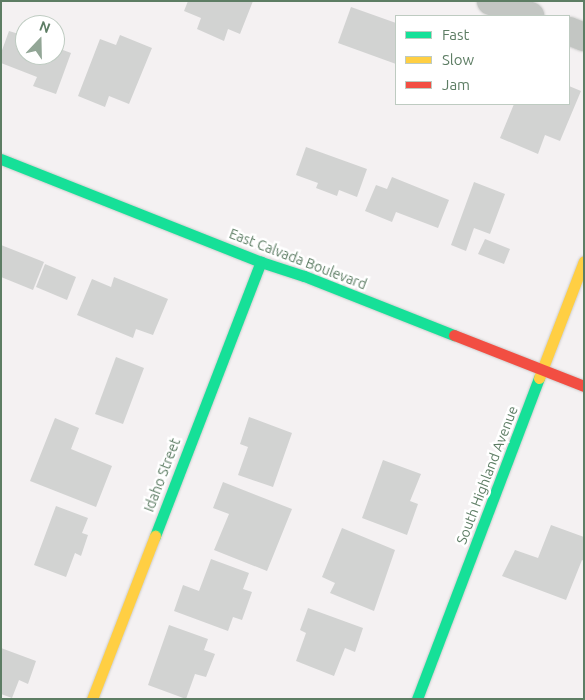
<!DOCTYPE html>
<style>
body{margin:0}
#map{position:relative;width:585px;height:700px;overflow:hidden;background:#f4f1f2;font-family:Ubuntu,sans-serif}
div>[style]{position:absolute}
[style*='--x']{left:calc(var(--x)*1px);top:calc(var(--y)*1px);width:calc(var(--w)*1px);rotate:calc(var(--a)*1deg)}
.building>*{inset:0;background:#d2d3d2}
.roads{filter:drop-shadow(0 0 1px #cececd) drop-shadow(0 0 1px #cececd)}
.street>*{height:28px;margin:-14px;padding:0 14px;transform-origin:14px;border-radius:14px;background:#c3c6c3}
.fast>*{height:11px;margin:-5.5px;padding:0 5.5px;transform-origin:5.5px;border-radius:5.5px;background:#16e098}
.slow>*{height:11px;margin:-5.5px;padding:0 5.5px;transform-origin:5.5px;border-radius:5.5px;background:#ffcf43}
.jam>*{height:11px;margin:-5.5px;padding:0 5.5px;transform-origin:5.5px;border-radius:5.5px;background:#f24e42}
span{translate:-50% -50%;white-space:nowrap;text-align:center;line-height:1.15;-webkit-text-stroke:5px #fff;paint-order:stroke}
.street-label{font-size:14px;color:#5d7d64}
.frame{position:absolute;inset:0;border:2px solid #5d7d64;pointer-events:none}
.legend{position:absolute;left:395px;top:15px;width:175px;height:90px;box-sizing:border-box;background:#fff;border:1px solid #becbc1;margin:0;padding:6px 9px;list-style:none;font-size:15px;color:#5d7d64}
.legend li{display:flex;align-items:center;gap:10px;height:25px}
.legend b{width:25px;border:1px solid #becbc1}
.north{position:absolute;left:15px;top:15px;width:50px;height:50px;box-sizing:border-box;background:#fff;border:1px solid #becbc1;border-radius:50%;rotate:21deg;font-size:14px;font-weight:700;line-height:20px;text-align:center;color:#5d7d64}
.north::after{content:'';display:block;margin:auto;width:18px;height:22px;background:#92a696;clip-path:polygon(50% 0,100% 100%,50% 72%,0 100%)}
</style>
<div id="map">
<div class="building">
<div style="clip-path:polygon(188px 1px,253px 1px,240px 34px,228px 29px,224px 41px,197px 29px,201px 18px,184px 11px)"></div>
<div style="clip-path:polygon(351px 7px,396px 23px,396px 64px,338px 43px)"></div>
<div style="clip-path:polygon(25px 27px,25px 55px,55px 55px,55px 47px,71px 53px,56px 94px,33px 86px,37px 77px,1px 63px,1px 53px,9px 31px,22px 35px)"></div>
<div style="clip-path:polygon(120px 35px,152px 48px,129px 104px,109px 96px,105px 107px,78px 96px,100px 39px,116px 45px)"></div>
<div style="clip-path:polygon(569px 86px,581px 91px,560px 141px,545px 135px,538px 154px,500px 138px,514px 104px,569px 104px)"></div>
<div style="clip-path:polygon(306px 147px,367px 169px,357px 197px,339px 190px,337px 196px,316px 188px,318px 183px,296px 175px)"></div>
<div style="clip-path:polygon(392px 177px,449px 200px,438px 228px,396px 212px,392px 222px,365px 211px,376px 185px,387px 189px)"></div>
<div style="clip-path:polygon(474px 182px,505px 194px,490px 234px,474px 228px,466px 251px,451px 245px)"></div>
<div style="clip-path:polygon(485px 239px,510px 249px,504px 264px,478px 254px)"></div>
<div style="clip-path:polygon(1px 245px,44px 262px,33px 290px,1px 277px)"></div>
<div style="clip-path:polygon(45px 264px,76px 277px,67px 300px,36px 287px)"></div>
<div style="clip-path:polygon(114px 277px,168px 299px,153px 335px,136px 329px,133px 338px,77px 315px,92px 279px,111px 287px)"></div>
<div style="clip-path:polygon(116px 357px,144px 368px,123px 424px,95px 414px)"></div>
<div style="clip-path:polygon(249px 417px,292px 433px,273px 487px,238px 475px,248px 447px,240px 444px)"></div>
<div style="clip-path:polygon(55px 418px,79px 428px,71px 449px,112px 466px,96px 507px,30px 481px)"></div>
<div style="clip-path:polygon(383px 460px,421px 474px,410px 501px,418px 504px,407px 535px,362px 518px)"></div>
<div style="clip-path:polygon(223px 482px,292px 509px,267px 571px,214px 550px,229px 514px,213px 508px)"></div>
<div style="clip-path:polygon(56px 506px,88px 518px,82px 533px,88px 535px,81px 556px,75px 553px,66px 577px,34px 565px)"></div>
<div style="clip-path:polygon(551px 525px,584px 537px,584px 561px,582px 560px,566px 600px,502px 576px,515px 550px,538px 558px)"></div>
<div style="clip-path:polygon(342px 528px,395px 550px,374px 611px,330px 593px,335px 583px,322px 577px)"></div>
<div style="clip-path:polygon(211px 559px,249px 573px,243px 589px,252px 592px,242px 620px,233px 617px,228px 631px,174px 611px,183px 585px,199px 591px)"></div>
<div style="clip-path:polygon(308px 608px,363px 628px,355px 652px,345px 648px,334px 676px,296px 661px,306px 633px,300px 630px)"></div>
<div style="clip-path:polygon(169px 625px,208px 639px,204px 650px,215px 654px,206px 677px,195px 674px,186px 699px,148px 685px)"></div>
<div style="clip-path:polygon(1px 648px,36px 661px,28px 684px,19px 680px,12px 698px,1px 694px)"></div>
</div>
<div class="roads">
<div class="street">
<div style="--x:491;--y:1;--w:42;--a:21"></div>
<div style="--x:569;--y:31;--w:16;--a:22"></div>
</div>
<div class="fast">
<div style="--x:1;--y:159;--w:280;--a:21.6"></div>
<div style="--x:261;--y:262;--w:45;--a:18"></div>
<div style="--x:304;--y:276;--w:161;--a:21.5"></div>
<div style="--x:155;--y:536;--w:294;--a:-68.9"></div>
<div style="--x:417;--y:699;--w:343;--a:-69.2"></div>
</div>
<div class="slow">
<div style="--x:539;--y:378;--w:125;--a:-69"></div>
<div style="--x:92;--y:699;--w:175;--a:-68.9"></div>
</div>
<div class="jam">
<div style="--x:454;--y:335;--w:140;--a:21.4"></div>
</div>
</div>
<div class="street-label">
<span style="left:298px;top:259px;rotate:21deg">East Calvada Boulevard</span>
<span style="left:162px;top:475px;rotate:-69deg">Idaho Street</span>
<span style="left:487px;top:475px;rotate:-69deg">South Highland Avenue</span>
</div>
<div class="frame"></div>
<ul class="legend">
<li><b style="height:6px;background:#16e098"></b>Fast</li>
<li><b style="height:6px;background:#ffcf43"></b>Slow</li>
<li><b style="height:6px;background:#f24e42"></b>Jam</li>
</ul>
<div class="north">N</div>
</div>
